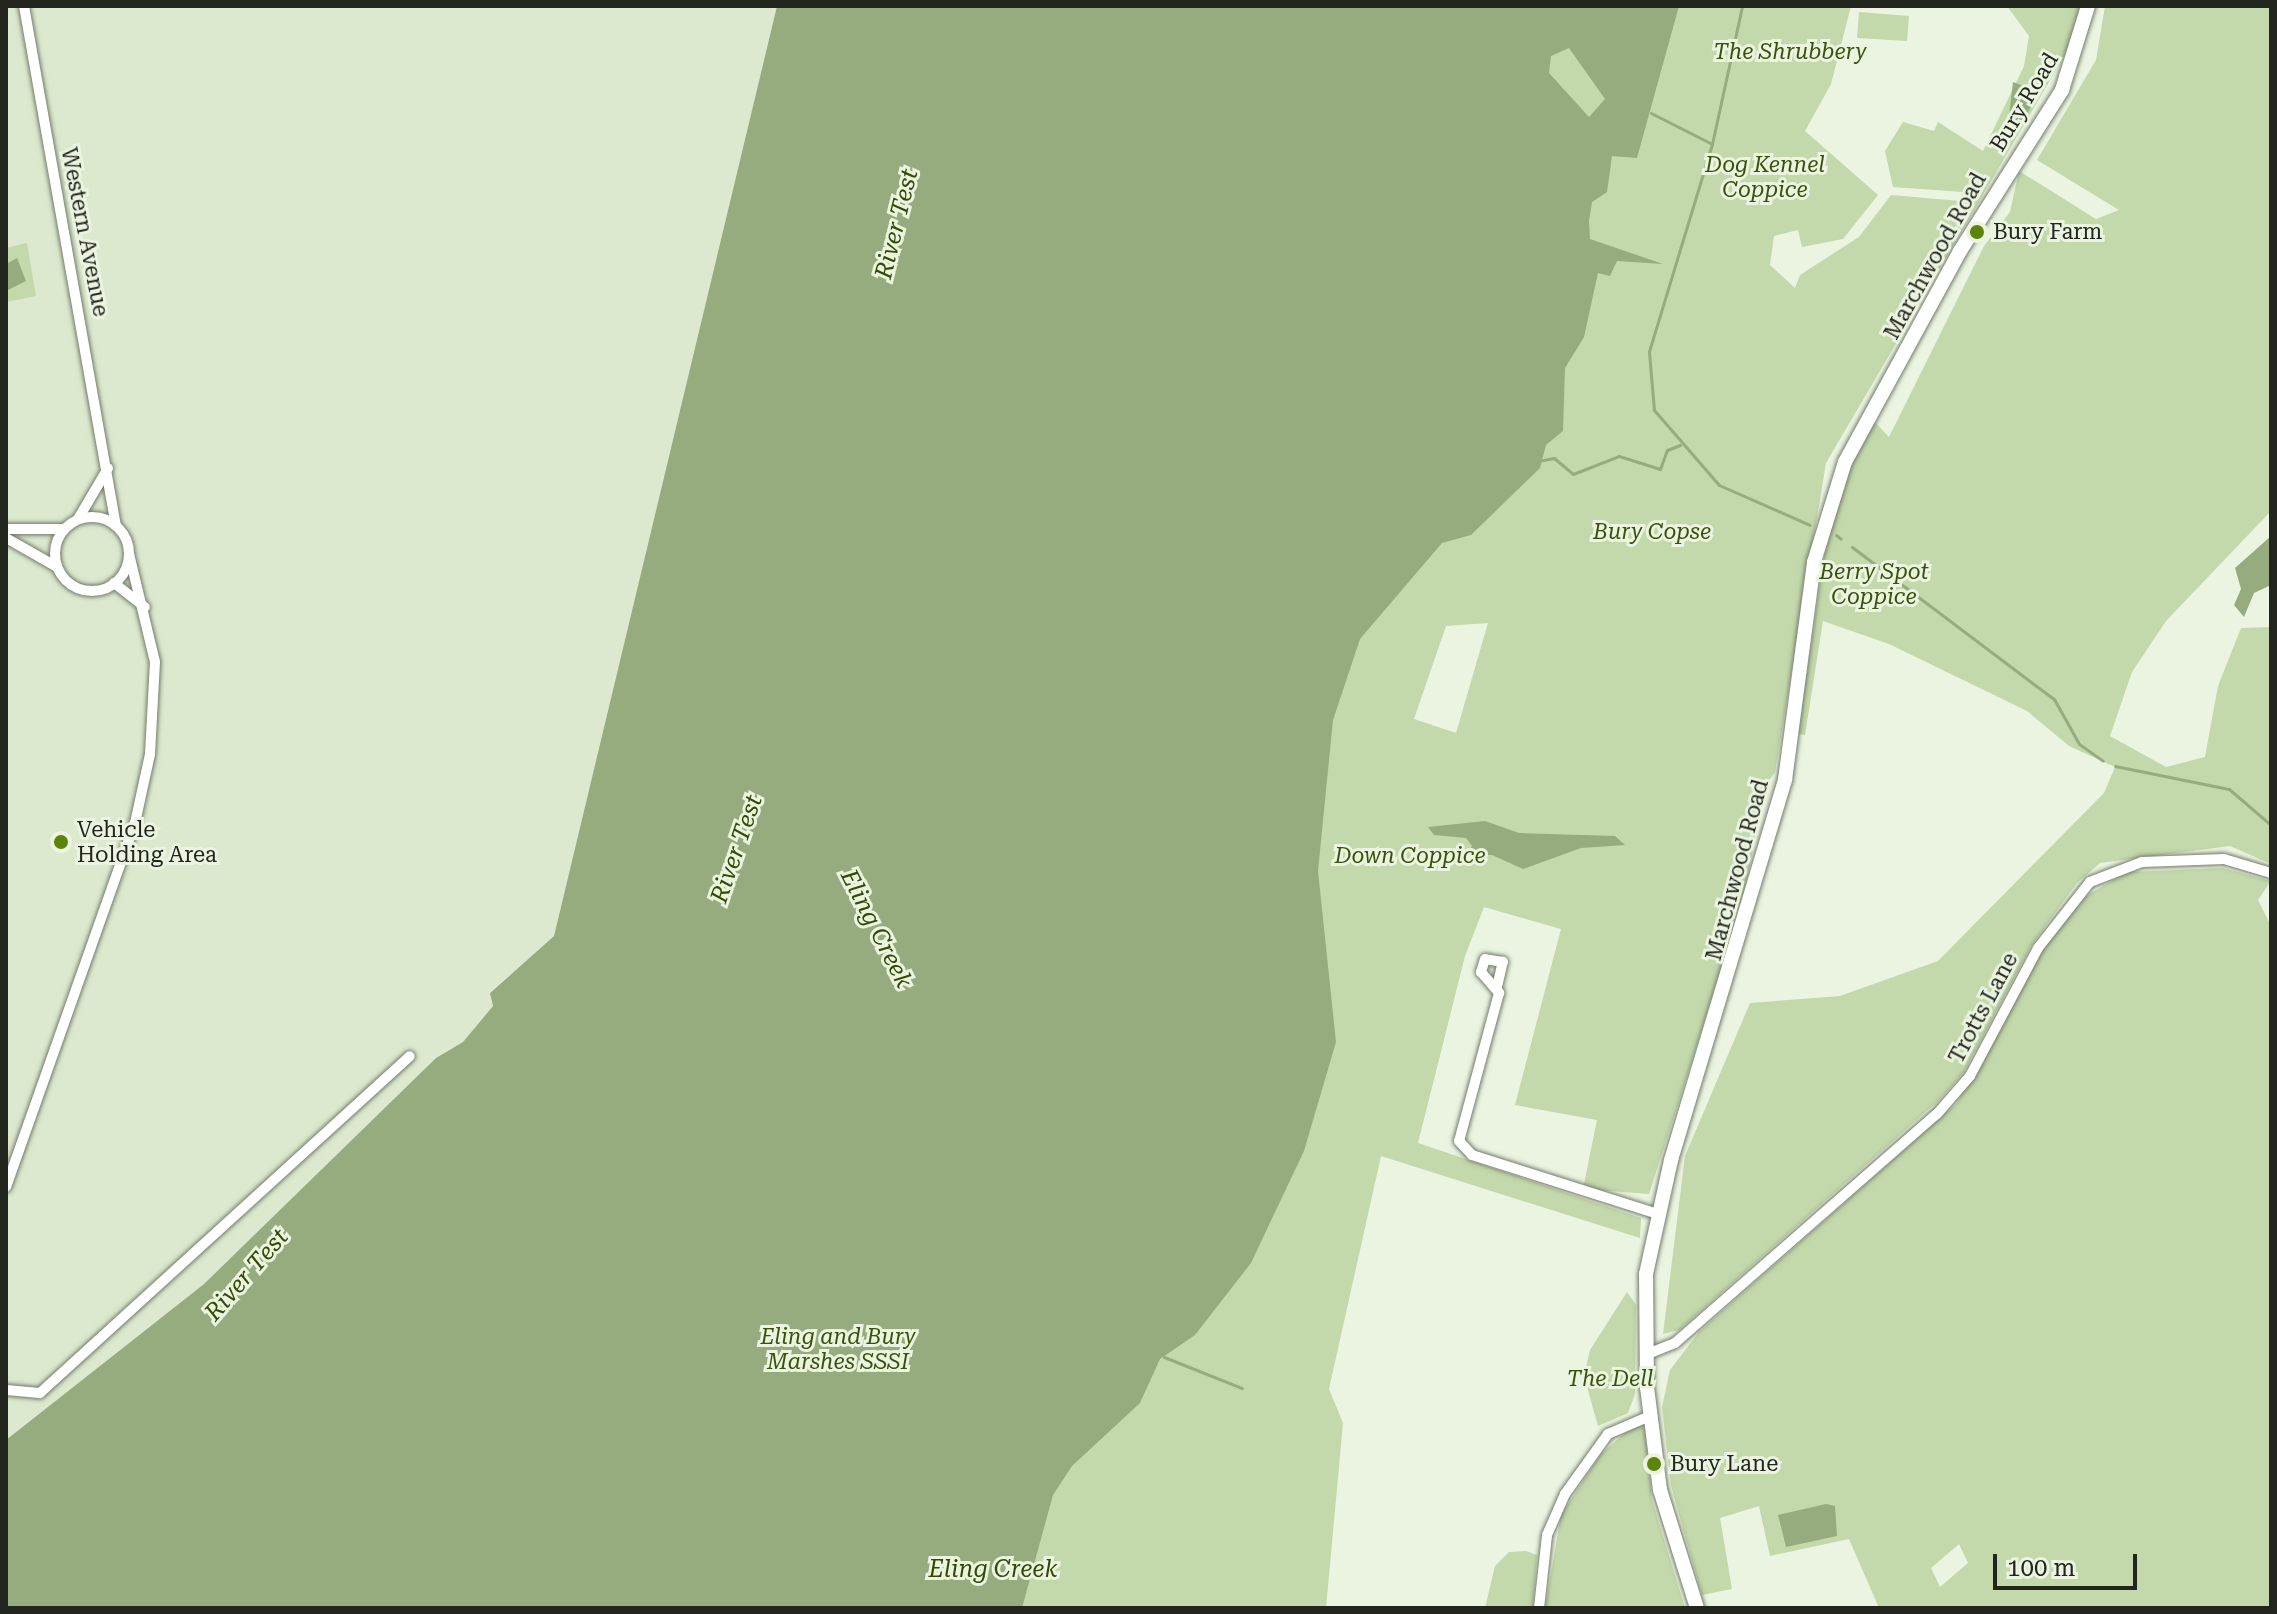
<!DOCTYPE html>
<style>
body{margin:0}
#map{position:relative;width:2277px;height:1614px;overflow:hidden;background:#eaf4e0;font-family:"Roboto Serif",serif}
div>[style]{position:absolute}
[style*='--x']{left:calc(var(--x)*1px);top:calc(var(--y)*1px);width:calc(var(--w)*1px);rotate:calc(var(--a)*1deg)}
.built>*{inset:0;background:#dce9ce}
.green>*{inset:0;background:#c3d8ab}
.water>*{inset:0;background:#97ac7e}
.stream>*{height:3px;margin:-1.5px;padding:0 1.5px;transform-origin:1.5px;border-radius:1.5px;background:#97ac7e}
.roads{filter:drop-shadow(0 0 2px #747c6b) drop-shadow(0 0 2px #747c6b)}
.street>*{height:10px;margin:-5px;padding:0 5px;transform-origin:5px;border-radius:5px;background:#fff}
.street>.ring{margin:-5px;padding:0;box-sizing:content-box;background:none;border:10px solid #fff;border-radius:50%}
.secondary>*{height:14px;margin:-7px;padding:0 7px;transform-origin:7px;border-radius:7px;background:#fff}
.dots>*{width:22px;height:22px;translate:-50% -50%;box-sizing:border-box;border:4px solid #eaf4e0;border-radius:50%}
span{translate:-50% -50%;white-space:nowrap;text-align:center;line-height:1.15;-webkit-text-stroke:6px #eaf4e0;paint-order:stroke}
.park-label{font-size:22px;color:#385209;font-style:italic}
.street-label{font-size:22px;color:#22251e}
.poi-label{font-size:22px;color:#22251e}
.left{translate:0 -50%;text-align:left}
.water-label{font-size:24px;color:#324b00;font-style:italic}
.frame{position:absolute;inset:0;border:8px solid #22251e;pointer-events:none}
.scale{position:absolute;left:1993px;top:1554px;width:144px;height:36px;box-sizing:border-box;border:4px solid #22251e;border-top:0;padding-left:10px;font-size:24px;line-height:28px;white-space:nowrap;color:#22251e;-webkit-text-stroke:6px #eaf4e0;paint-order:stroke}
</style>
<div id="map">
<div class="built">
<div style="clip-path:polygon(6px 6px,777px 6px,554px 936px,490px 992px,493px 1006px,463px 1042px,436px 1058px,204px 1284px,6px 1440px)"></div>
</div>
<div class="green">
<div style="clip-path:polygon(evenodd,1423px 6px,1851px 6px,1831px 84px,1805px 131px,1878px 195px,1843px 239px,1802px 247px,1798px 230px,1774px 236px,1770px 265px,1795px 288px,1800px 275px,1859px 237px,1891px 195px,1960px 201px,1963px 192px,1893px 187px,1885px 151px,1903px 122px,1934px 131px,1938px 122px,1983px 151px,2024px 66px,2029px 36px,2007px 6px,2079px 6px,2077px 34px,1826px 463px,1775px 772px,1766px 785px,1742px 904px,1649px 1194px,1583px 1189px,1597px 1120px,1515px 1105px,1561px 929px,1484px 907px,1465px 956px,1418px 1143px,1641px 1218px,1640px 1238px,1381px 1156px,1329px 1389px,1343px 1423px,1326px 1608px,62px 1608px,1423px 6px,1488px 623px,1456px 733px,1414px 719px,1446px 626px,1488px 623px)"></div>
<div style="clip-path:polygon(2105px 6px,2271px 6px,2271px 511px,2166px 621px,2132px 672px,2110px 736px,2166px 767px,2205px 757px,2218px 686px,2241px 628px,2271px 627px,2271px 864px,2230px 846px,2100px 863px,2076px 884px,2031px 946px,1964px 1072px,1937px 1102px,1679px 1330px,1663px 1334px,1685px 1156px,1750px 1003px,1840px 996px,1938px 961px,2104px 793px,2115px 767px,2069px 746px,2027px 711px,1889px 644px,1823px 621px,1805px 735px,1798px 734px,1826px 544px,1847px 474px,1873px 420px,1889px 437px,1984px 246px,2010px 212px,2019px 171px,2096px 219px,2119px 210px,2037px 160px,2096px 60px)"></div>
<div style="clip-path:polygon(1859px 12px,1909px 16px,1907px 41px,1857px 38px)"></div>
<div style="clip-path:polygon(27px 243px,36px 296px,6px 302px,6px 248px)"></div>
<div style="clip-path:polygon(evenodd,2223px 868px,2271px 881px,2258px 900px,2271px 926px,2271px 1608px,1879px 1608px,1849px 1539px,1770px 1556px,1759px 1506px,1720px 1518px,1732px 1589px,1702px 1595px,1671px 1486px,1662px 1407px,1670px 1370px,1699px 1332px,1957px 1103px,2039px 954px,2086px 896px,2127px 872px,2223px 868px,1959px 1544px,1968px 1563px,1940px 1587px,1931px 1568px,1959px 1544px)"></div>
<div style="clip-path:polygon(1627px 1292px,1636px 1305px,1635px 1394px,1628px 1413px,1598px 1426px,1584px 1376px,1590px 1350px)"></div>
<div style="clip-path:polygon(1637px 1422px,1646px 1431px,1652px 1500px,1685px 1608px,1545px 1608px,1561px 1515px,1600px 1455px)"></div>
<div style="clip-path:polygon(1526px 1551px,1537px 1555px,1533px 1608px,1485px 1608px,1495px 1566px,1509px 1552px)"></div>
</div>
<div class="water">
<div style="clip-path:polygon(evenodd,777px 6px,1679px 6px,1637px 158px,1612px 156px,1607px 192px,1592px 202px,1589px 221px,1590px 239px,1663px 264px,1617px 261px,1610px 276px,1598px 273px,1584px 337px,1565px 368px,1563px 431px,1546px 445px,1540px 468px,1471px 535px,1442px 543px,1360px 639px,1333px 720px,1318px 871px,1336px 1042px,1304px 1151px,1251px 1263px,1195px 1335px,1160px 1359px,1140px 1403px,1072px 1466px,1053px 1495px,1022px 1608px,6px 1608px,6px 1440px,204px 1284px,436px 1058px,463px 1042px,493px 1006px,490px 993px,554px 936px,777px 6px,1569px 48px,1605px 99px,1589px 117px,1549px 73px,1551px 56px,1569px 48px)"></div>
<div style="clip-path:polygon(2013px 82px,2032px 89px,2036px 98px,2018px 130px,2007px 134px)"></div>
<div style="clip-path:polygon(17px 258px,26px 281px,6px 291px,6px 264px)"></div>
<div style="clip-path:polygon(2271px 536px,2271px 585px,2254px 593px,2244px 617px,2234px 605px,2241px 589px,2235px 568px)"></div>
<div style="clip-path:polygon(1485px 821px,1519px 833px,1615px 836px,1625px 845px,1581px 848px,1523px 869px,1492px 855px,1467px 855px,1472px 846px,1466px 838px,1434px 835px,1428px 827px)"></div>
<div style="clip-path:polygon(1826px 1504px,1835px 1506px,1837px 1536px,1786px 1547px,1778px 1515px)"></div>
</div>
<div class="stream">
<div style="--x:1651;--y:113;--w:68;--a:26.9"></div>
<div style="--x:1712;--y:144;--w:217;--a:106.9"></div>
<div style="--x:1649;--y:352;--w:58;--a:85.1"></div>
<div style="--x:1654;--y:410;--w:99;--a:49.1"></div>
<div style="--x:1719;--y:485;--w:99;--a:23.7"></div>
<div style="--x:1712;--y:144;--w:141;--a:-77.7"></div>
<div style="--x:1538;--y:461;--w:16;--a:-11"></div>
<div style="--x:1554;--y:458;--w:25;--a:40"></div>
<div style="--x:1573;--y:474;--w:49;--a:-21.4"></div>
<div style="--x:1619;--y:456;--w:43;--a:17.6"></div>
<div style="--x:1660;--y:469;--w:20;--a:-70"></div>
<div style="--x:1667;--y:450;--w:14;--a:-21"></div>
<div style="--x:1836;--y:535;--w:6;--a:39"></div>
<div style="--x:1852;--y:547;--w:253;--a:37"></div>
<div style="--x:2054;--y:699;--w:51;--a:60.9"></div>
<div style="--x:2079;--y:744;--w:29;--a:35"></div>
<div style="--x:2115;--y:766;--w:116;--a:11.4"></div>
<div style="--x:2229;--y:789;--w:55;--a:40.6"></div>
<div style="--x:1164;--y:1357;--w:84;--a:21.7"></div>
</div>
<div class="roads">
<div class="street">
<div style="--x:24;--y:6;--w:528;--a:79.97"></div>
<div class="ring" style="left:55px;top:517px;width:64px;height:64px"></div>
<div style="--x:78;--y:519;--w:59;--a:-59.5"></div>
<div style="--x:6;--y:529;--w:58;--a:0"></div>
<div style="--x:6;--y:538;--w:59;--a:29.6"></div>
<div style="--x:114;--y:583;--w:39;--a:38"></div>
<div style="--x:1497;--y:987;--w:26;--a:-77"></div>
<div style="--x:1503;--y:962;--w:18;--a:-171"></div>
<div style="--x:1485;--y:959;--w:14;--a:107"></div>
<div style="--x:1481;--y:972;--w:28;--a:49"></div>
<div style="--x:1499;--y:993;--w:153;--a:105.1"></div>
<div style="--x:1459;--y:1141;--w:19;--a:47"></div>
<div style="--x:1472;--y:1155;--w:195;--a:17.6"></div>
<div style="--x:6;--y:1187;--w:386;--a:-70.5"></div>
<div style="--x:135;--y:823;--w:71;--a:-77.7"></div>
<div style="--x:150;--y:754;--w:92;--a:-86.9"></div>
<div style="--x:155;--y:662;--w:111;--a:-103.5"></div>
<div style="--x:1645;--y:1355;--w:32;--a:-22"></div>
<div style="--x:1675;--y:1343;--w:348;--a:-41.2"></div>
<div style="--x:1937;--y:1114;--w:50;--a:-49"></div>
<div style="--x:1970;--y:1076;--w:145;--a:-62"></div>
<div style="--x:2038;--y:948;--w:84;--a:-51.8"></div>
<div style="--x:2090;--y:882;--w:56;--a:-21"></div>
<div style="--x:2142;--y:862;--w:82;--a:-2.1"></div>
<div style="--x:2224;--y:859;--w:49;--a:16.6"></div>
<div style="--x:6;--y:1390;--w:34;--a:5"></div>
<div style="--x:40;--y:1393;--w:500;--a:-42.33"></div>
<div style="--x:1539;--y:1608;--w:73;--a:-83.7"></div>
<div style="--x:1547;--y:1535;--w:45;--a:-66.3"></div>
<div style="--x:1565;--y:1494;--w:74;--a:-54.4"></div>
<div style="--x:1608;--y:1434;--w:46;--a:-23.2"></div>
</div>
<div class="secondary">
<div style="--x:1697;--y:1608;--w:124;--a:-107.4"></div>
<div style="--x:1660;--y:1490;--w:104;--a:-97.2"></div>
<div style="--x:1647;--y:1387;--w:113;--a:-90.5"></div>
<div style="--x:1646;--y:1274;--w:117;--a:-77.6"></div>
<div style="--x:1671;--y:1160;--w:397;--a:-73.3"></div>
<div style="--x:1785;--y:780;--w:220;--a:-82.4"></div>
<div style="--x:1814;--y:562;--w:105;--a:-72.8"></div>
<div style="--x:1845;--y:462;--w:240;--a:-61.4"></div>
<div style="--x:1960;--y:251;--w:191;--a:-57.6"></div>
<div style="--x:2062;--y:90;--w:88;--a:-72.8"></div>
</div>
</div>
<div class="dots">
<div style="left:1977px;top:232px;background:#5c8408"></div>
<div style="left:61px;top:842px;background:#5c8408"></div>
<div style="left:1654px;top:1464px;background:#5c8408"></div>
</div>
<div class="park-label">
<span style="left:1790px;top:52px">The Shrubbery</span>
<span style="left:1765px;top:177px">Dog Kennel<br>Coppice</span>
<span style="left:1652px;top:532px">Bury Copse</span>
<span style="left:1874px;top:584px">Berry Spot<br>Coppice</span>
<span style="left:1410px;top:856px">Down Coppice</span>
<span style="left:838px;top:1349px">Eling and Bury<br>Marshes SSSI</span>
<span style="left:1610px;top:1379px">The Dell</span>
</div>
<div class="street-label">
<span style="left:2024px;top:102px;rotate:-59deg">Bury Road</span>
<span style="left:85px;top:232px;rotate:79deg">Western Avenue</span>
<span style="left:1935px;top:256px;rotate:-61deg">Marchwood Road</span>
<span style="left:1737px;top:870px;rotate:-75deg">Marchwood Road</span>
<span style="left:1983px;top:1008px;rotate:-62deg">Trotts Lane</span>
</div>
<div class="poi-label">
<span class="left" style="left:1993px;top:232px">Bury Farm</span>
<span class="left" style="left:77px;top:842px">Vehicle<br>Holding Area</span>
<span class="left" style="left:1670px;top:1464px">Bury Lane</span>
</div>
<div class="water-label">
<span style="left:897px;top:224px;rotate:-76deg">River Test</span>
<span style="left:737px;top:849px;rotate:-71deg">River Test</span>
<span style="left:876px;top:929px;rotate:63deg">Eling Creek</span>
<span style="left:247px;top:1275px;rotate:-49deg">River Test</span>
<span style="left:993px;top:1570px">Eling Creek</span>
</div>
<div class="frame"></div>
<div class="scale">100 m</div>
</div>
